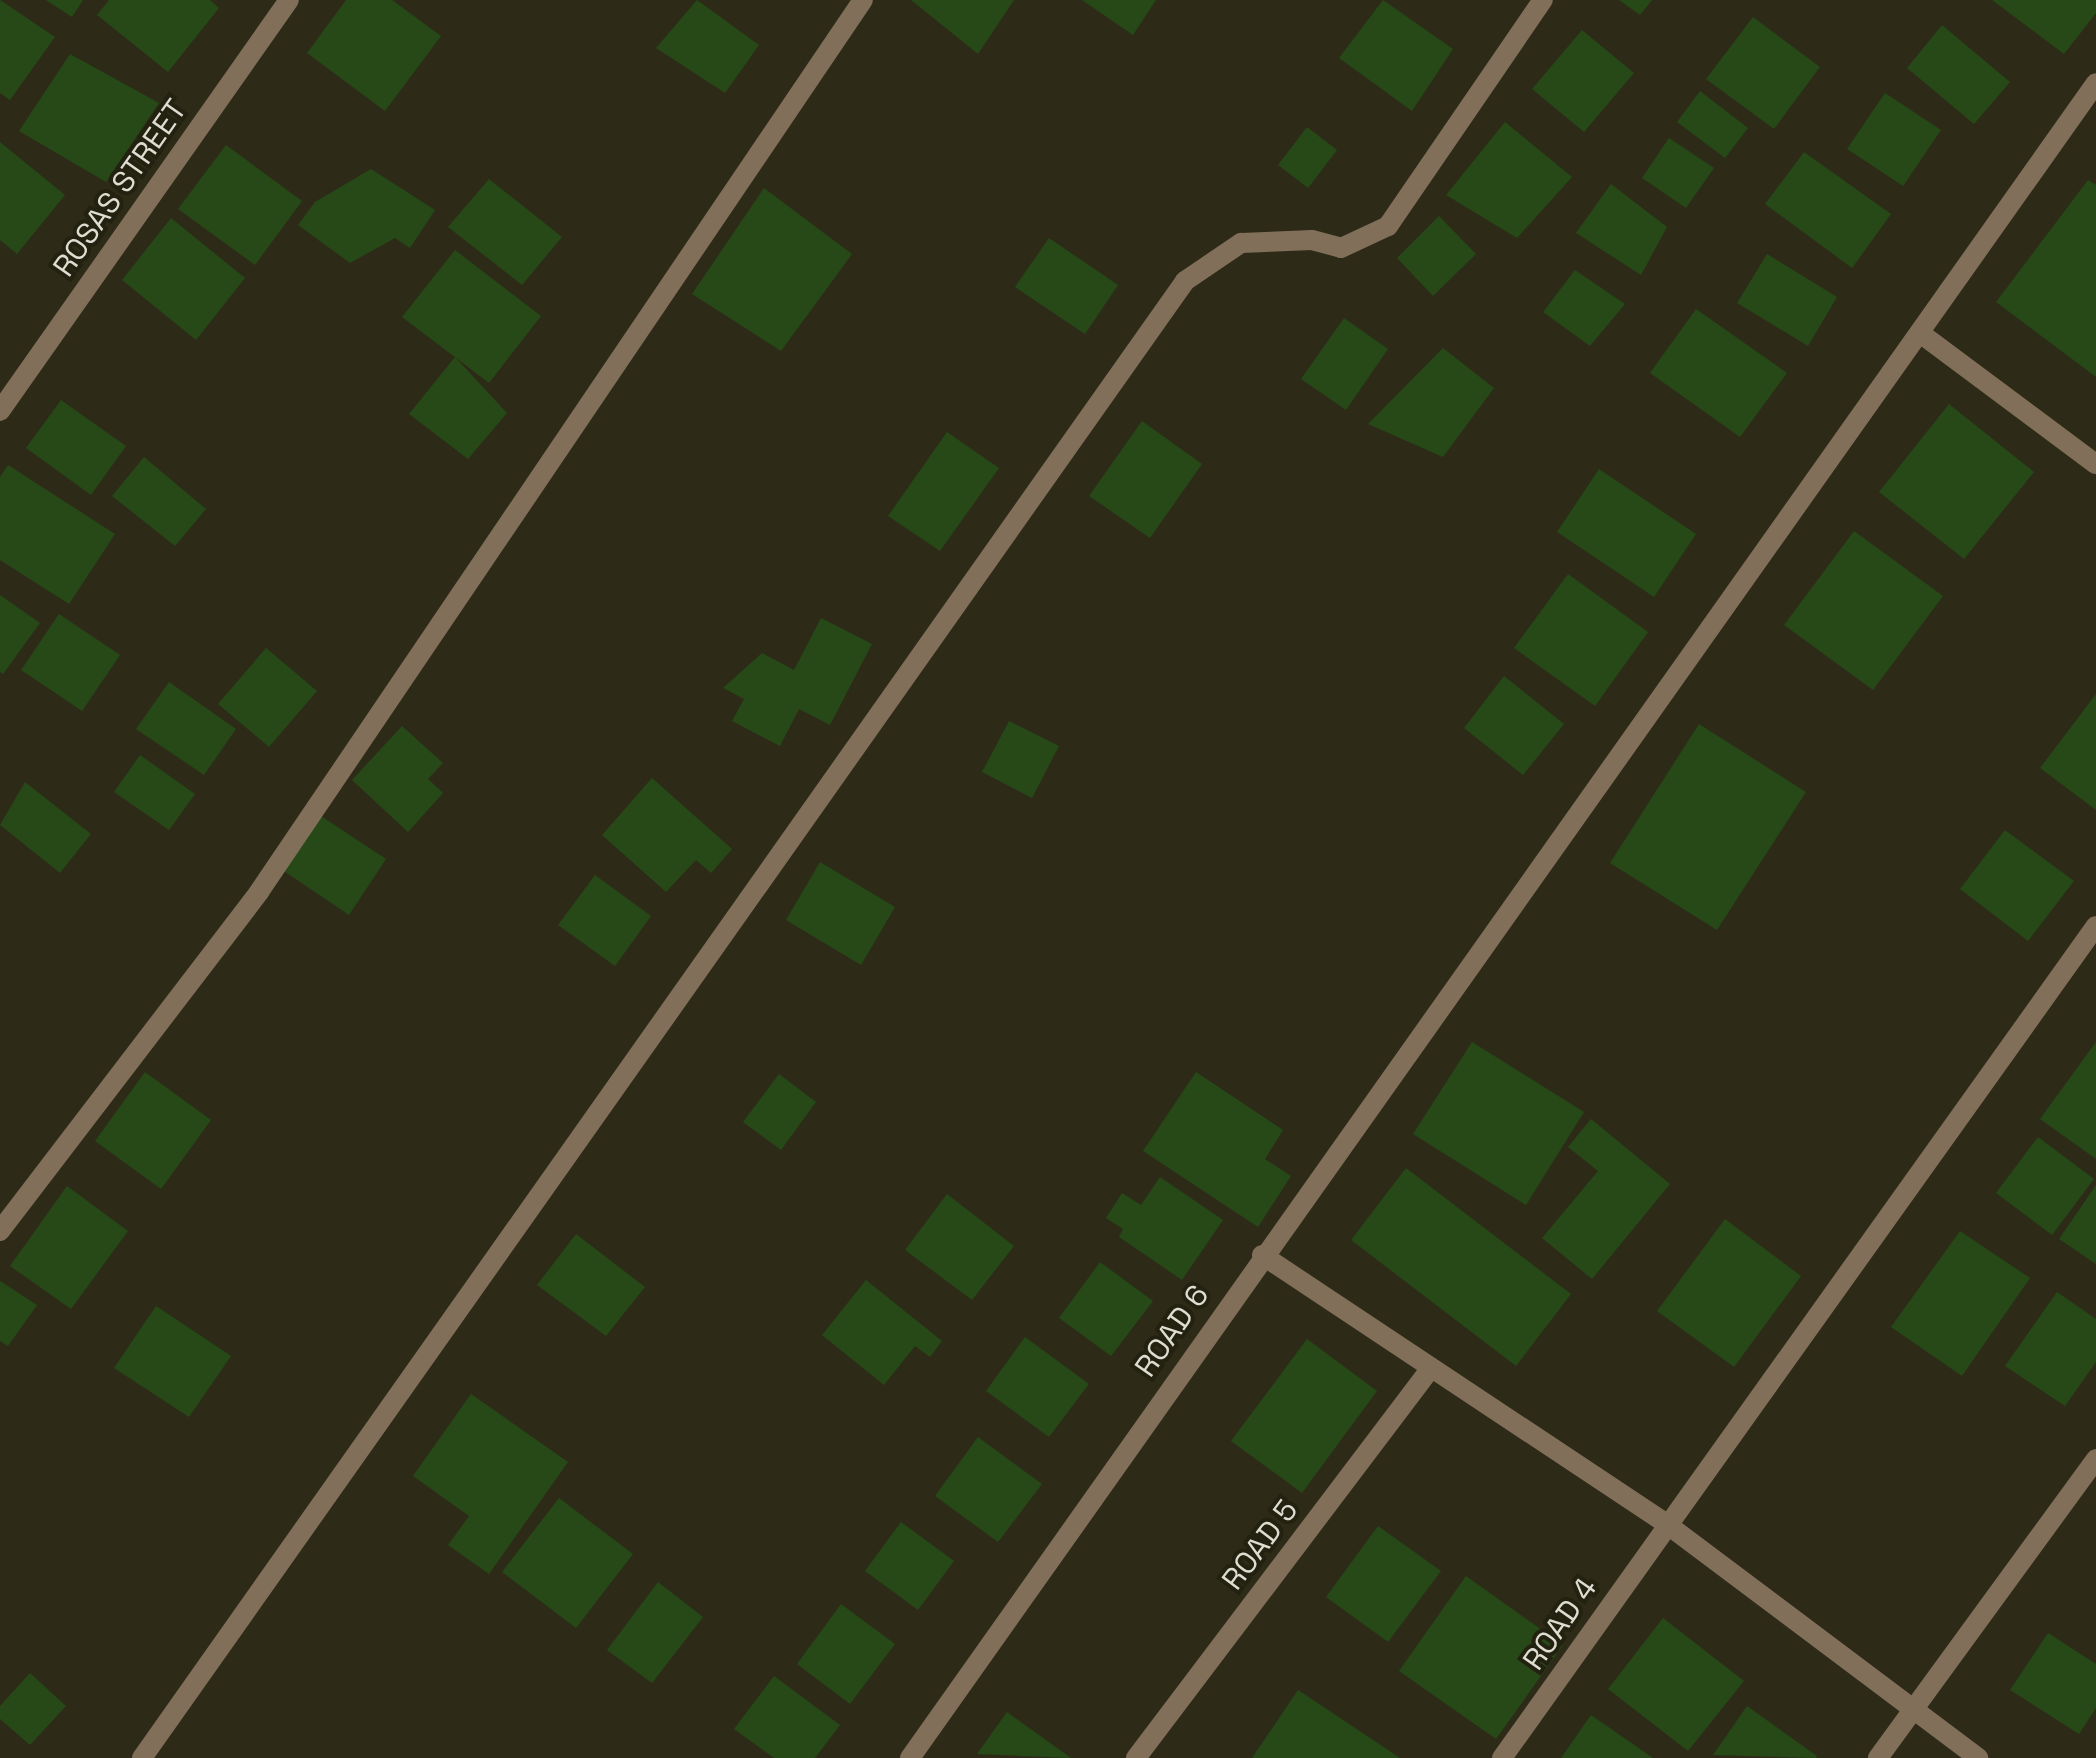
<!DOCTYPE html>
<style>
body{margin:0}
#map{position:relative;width:2096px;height:1758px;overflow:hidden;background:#2d2b18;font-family:"Space Grotesk",sans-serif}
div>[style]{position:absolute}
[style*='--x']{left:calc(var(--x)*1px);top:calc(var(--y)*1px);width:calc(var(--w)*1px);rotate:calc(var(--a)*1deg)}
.building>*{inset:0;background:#264917}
.street>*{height:20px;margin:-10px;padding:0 10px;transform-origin:10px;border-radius:10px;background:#826f5a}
span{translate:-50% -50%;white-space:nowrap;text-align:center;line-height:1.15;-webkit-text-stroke:8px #23210f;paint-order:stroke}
.street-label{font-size:30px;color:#deddd1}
</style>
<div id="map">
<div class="building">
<div style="clip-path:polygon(0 0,55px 37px,10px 100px,0 93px)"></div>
<div style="clip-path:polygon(46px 0,83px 0,72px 17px)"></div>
<div style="clip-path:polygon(109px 0,210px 0,219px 8px,168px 72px,97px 15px)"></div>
<div style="clip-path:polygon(346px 0,392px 0,441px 36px,385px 111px,307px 53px)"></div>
<div style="clip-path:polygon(697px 0,759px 45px,725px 93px,656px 48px)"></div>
<div style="clip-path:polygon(911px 0,1014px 0,978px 54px)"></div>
<div style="clip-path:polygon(1082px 0,1156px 0,1133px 35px)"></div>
<div style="clip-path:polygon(1383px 0,1453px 49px,1412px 111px,1339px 58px)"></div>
<div style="clip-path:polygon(1619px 0,1652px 0,1640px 15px)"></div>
<div style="clip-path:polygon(1992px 0,2096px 0,2096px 13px,2064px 54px)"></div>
<div style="clip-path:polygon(1753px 17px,1820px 67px,1774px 129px,1706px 79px)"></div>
<div style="clip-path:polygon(1942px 25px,2010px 82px,1974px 124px,1907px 68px)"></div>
<div style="clip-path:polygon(1582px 30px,1634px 73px,1584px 132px,1532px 89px)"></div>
<div style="clip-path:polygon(70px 54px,159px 103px,106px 182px,19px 131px)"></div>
<div style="clip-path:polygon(1700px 91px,1748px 128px,1725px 158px,1677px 122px)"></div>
<div style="clip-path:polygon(1885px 93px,1941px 130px,1903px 186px,1847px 149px)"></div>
<div style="clip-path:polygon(1505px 122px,1572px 177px,1517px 238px,1446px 195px)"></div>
<div style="clip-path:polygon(1307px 127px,1337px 150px,1308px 188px,1278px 165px)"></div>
<div style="clip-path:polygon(1669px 138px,1714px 168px,1686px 208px,1642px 178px)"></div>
<div style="clip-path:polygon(0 142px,65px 195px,17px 254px,0 240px)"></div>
<div style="clip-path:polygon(226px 145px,302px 201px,255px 265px,178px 209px)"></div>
<div style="clip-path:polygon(1804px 152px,1891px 214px,1852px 268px,1765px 204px)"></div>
<div style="clip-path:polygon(371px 169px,435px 210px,410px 248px,395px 238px,350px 263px,298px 225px,315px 202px)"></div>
<div style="clip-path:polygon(489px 179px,562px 237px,522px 285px,448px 227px)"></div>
<div style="clip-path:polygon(2088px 180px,2096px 185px,2096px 377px,1996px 302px)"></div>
<div style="clip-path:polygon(1611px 184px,1667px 227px,1641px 275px,1576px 233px)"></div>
<div style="clip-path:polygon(764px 188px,852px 254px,781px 351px,692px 294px)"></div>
<div style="clip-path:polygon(1439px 216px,1476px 254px,1433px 296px,1397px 258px)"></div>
<div style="clip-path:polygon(171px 218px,245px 278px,196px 340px,122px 280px)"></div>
<div style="clip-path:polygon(1049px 238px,1118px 285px,1085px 334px,1015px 287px)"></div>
<div style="clip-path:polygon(455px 250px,541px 316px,489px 383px,402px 317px)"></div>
<div style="clip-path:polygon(1767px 254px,1837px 297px,1808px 346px,1737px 303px)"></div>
<div style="clip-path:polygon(1575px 270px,1625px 304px,1590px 346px,1543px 312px)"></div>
<div style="clip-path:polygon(1696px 309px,1787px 373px,1740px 437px,1650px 373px)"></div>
<div style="clip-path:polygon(1344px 318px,1388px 349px,1346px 410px,1301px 379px)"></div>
<div style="clip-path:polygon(1443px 348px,1494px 388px,1443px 457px,1368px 424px)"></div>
<div style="clip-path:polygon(455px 357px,507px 413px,468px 459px,409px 414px)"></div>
<div style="clip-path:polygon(61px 400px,126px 446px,91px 495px,26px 448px)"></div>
<div style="clip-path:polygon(1949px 404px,2034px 472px,1964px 559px,1879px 492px)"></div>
<div style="clip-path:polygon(1142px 421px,1202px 464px,1150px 538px,1089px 496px)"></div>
<div style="clip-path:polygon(947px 432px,999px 468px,940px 551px,888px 516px)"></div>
<div style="clip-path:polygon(144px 457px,206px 509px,175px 546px,112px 496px)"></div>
<div style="clip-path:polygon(8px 465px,115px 534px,69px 604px,0 560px,0 477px)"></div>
<div style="clip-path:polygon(1599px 469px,1696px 534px,1654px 597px,1557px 532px)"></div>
<div style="clip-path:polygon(1854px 531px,1943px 596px,1873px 690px,1784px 625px)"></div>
<div style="clip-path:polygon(1568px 574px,1648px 632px,1595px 706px,1514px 648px)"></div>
<div style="clip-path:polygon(0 595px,40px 623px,3px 674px,0 672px)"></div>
<div style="clip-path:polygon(59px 614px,120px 655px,82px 711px,21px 670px)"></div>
<div style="clip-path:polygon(821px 618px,872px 644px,830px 725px,799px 709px,780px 746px,732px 721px,744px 699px,723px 688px,762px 653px,794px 670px)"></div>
<div style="clip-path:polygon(266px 648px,317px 691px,269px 747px,218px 704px)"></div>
<div style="clip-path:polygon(1504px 676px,1564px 724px,1523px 775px,1464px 728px)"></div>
<div style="clip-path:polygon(169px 682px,236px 729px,204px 775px,136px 729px)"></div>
<div style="clip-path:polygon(2096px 694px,2096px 810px,2040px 768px)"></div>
<div style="clip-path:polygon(1009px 721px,1059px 746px,1032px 798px,982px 772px)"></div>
<div style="clip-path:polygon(1699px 724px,1806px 792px,1717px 930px,1610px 863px)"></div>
<div style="clip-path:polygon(402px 726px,443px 763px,428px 779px,443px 793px,408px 832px,352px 780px)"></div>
<div style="clip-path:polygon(140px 755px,195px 794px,169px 830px,114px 792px)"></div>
<div style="clip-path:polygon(652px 778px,732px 849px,711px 873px,696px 860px,666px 892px,602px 835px)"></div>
<div style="clip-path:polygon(25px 782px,91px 834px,60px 873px,0 825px)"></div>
<div style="clip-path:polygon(312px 810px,386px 859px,349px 915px,275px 865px)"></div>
<div style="clip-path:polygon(2005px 830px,2074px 881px,2028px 941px,1960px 889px)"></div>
<div style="clip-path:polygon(820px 862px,895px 907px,861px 965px,786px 920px)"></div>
<div style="clip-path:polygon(595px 875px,651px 916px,615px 966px,558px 925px)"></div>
<div style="clip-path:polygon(1472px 1042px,1584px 1112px,1526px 1205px,1413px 1134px)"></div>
<div style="clip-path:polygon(2096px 1042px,2096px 1159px,2040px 1119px)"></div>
<div style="clip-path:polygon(145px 1072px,211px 1120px,161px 1189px,95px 1141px)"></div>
<div style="clip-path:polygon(1196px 1072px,1283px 1130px,1265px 1159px,1291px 1176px,1258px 1227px,1143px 1151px)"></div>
<div style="clip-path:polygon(779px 1074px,816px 1102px,781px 1150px,743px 1122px)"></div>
<div style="clip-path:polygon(1591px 1119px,1670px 1184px,1592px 1279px,1542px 1238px,1598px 1171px,1568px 1147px)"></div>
<div style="clip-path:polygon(2038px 1137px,2094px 1179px,2052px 1235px,1996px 1193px)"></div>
<div style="clip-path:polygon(1406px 1168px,1571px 1294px,1516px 1366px,1351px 1240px)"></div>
<div style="clip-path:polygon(1160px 1177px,1223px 1220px,1182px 1280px,1119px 1237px,1123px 1229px,1106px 1218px,1122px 1193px,1141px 1205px)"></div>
<div style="clip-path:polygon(2096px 1185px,2096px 1264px,2059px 1239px)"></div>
<div style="clip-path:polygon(67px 1186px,128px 1231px,71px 1309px,10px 1266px)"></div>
<div style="clip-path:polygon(947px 1194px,1014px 1246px,972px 1300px,905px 1250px)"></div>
<div style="clip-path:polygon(1725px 1219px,1801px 1276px,1734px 1367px,1657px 1311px)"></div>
<div style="clip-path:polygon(1960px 1231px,2030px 1278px,1962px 1376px,1891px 1327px)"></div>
<div style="clip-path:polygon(576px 1234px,645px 1287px,606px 1336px,537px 1285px)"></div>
<div style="clip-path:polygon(1100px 1262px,1153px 1301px,1111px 1356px,1059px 1318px)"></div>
<div style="clip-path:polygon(866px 1280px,942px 1341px,930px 1357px,915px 1346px,884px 1385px,822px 1335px)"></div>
<div style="clip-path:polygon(0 1281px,37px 1305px,8px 1346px,0 1341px)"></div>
<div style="clip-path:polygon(2057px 1292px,2096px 1319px,2096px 1362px,2065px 1406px,2005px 1366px)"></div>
<div style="clip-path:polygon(156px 1306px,231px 1356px,189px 1417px,114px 1368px)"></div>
<div style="clip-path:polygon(1025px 1337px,1089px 1384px,1049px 1437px,986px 1391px)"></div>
<div style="clip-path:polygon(1307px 1339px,1377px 1391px,1302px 1493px,1231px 1441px)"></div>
<div style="clip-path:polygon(471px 1394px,568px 1462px,489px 1574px,448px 1545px,469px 1516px,413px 1476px)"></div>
<div style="clip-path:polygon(978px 1437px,1042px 1484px,998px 1542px,935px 1496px)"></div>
<div style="clip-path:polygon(559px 1498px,633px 1554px,576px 1628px,502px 1572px)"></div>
<div style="clip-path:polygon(901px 1522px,954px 1561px,918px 1610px,865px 1571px)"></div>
<div style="clip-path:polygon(1378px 1526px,1441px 1571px,1388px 1642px,1326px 1597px)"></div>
<div style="clip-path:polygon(1466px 1576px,1563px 1645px,1496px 1739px,1399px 1671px)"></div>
<div style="clip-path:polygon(658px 1582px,703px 1617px,652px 1683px,607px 1650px)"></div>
<div style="clip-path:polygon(841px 1604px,895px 1644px,850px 1704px,797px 1664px)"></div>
<div style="clip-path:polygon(1663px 1618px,1744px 1681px,1688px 1751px,1608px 1689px)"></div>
<div style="clip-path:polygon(2048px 1633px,2096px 1664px,2096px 1708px,2079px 1734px,2010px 1690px)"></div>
<div style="clip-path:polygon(30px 1673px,66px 1706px,30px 1745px,0 1719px,0 1706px)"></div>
<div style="clip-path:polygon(774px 1676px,840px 1725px,815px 1758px,774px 1758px,734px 1729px)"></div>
<div style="clip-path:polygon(1298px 1690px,1400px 1758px,1252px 1758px)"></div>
<div style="clip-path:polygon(1747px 1706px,1817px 1756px,1816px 1758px,1713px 1755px)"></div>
<div style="clip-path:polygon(1007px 1712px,1071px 1758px,977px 1754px)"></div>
<div style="clip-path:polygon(1591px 1715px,1653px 1758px,1561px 1758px)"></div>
</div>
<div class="street">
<div style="--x:1920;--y:333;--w:219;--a:36.7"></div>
<div style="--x:0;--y:411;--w:502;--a:-54.89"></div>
<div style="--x:0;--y:1231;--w:427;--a:-52.6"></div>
<div style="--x:259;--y:892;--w:1077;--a:-55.9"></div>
<div style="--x:1262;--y:1255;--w:488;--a:33.6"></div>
<div style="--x:1668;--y:1525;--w:388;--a:36.9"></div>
<div style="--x:142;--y:1758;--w:1808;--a:-54.77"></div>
<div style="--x:1185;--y:281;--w:68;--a:-34.2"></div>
<div style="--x:1241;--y:243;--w:71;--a:-2.4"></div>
<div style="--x:1312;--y:240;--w:30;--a:15"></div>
<div style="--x:1341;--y:248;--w:52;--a:-25.1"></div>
<div style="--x:1388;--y:226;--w:274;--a:-55.6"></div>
<div style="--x:910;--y:1758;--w:2052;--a:-54.7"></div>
<div style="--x:1136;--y:1758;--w:489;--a:-52.9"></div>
<div style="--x:1502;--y:1758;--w:1022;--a:-54.48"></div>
<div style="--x:1878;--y:1758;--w:370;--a:-53.9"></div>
</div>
<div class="street-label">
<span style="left:120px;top:188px;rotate:-55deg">ROSAS STREET</span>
<span style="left:1172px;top:1331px;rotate:-55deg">ROAD 6</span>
<span style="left:1260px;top:1545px;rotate:-53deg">ROAD 5</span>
<span style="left:1560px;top:1624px;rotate:-55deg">ROAD 4</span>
</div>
</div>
